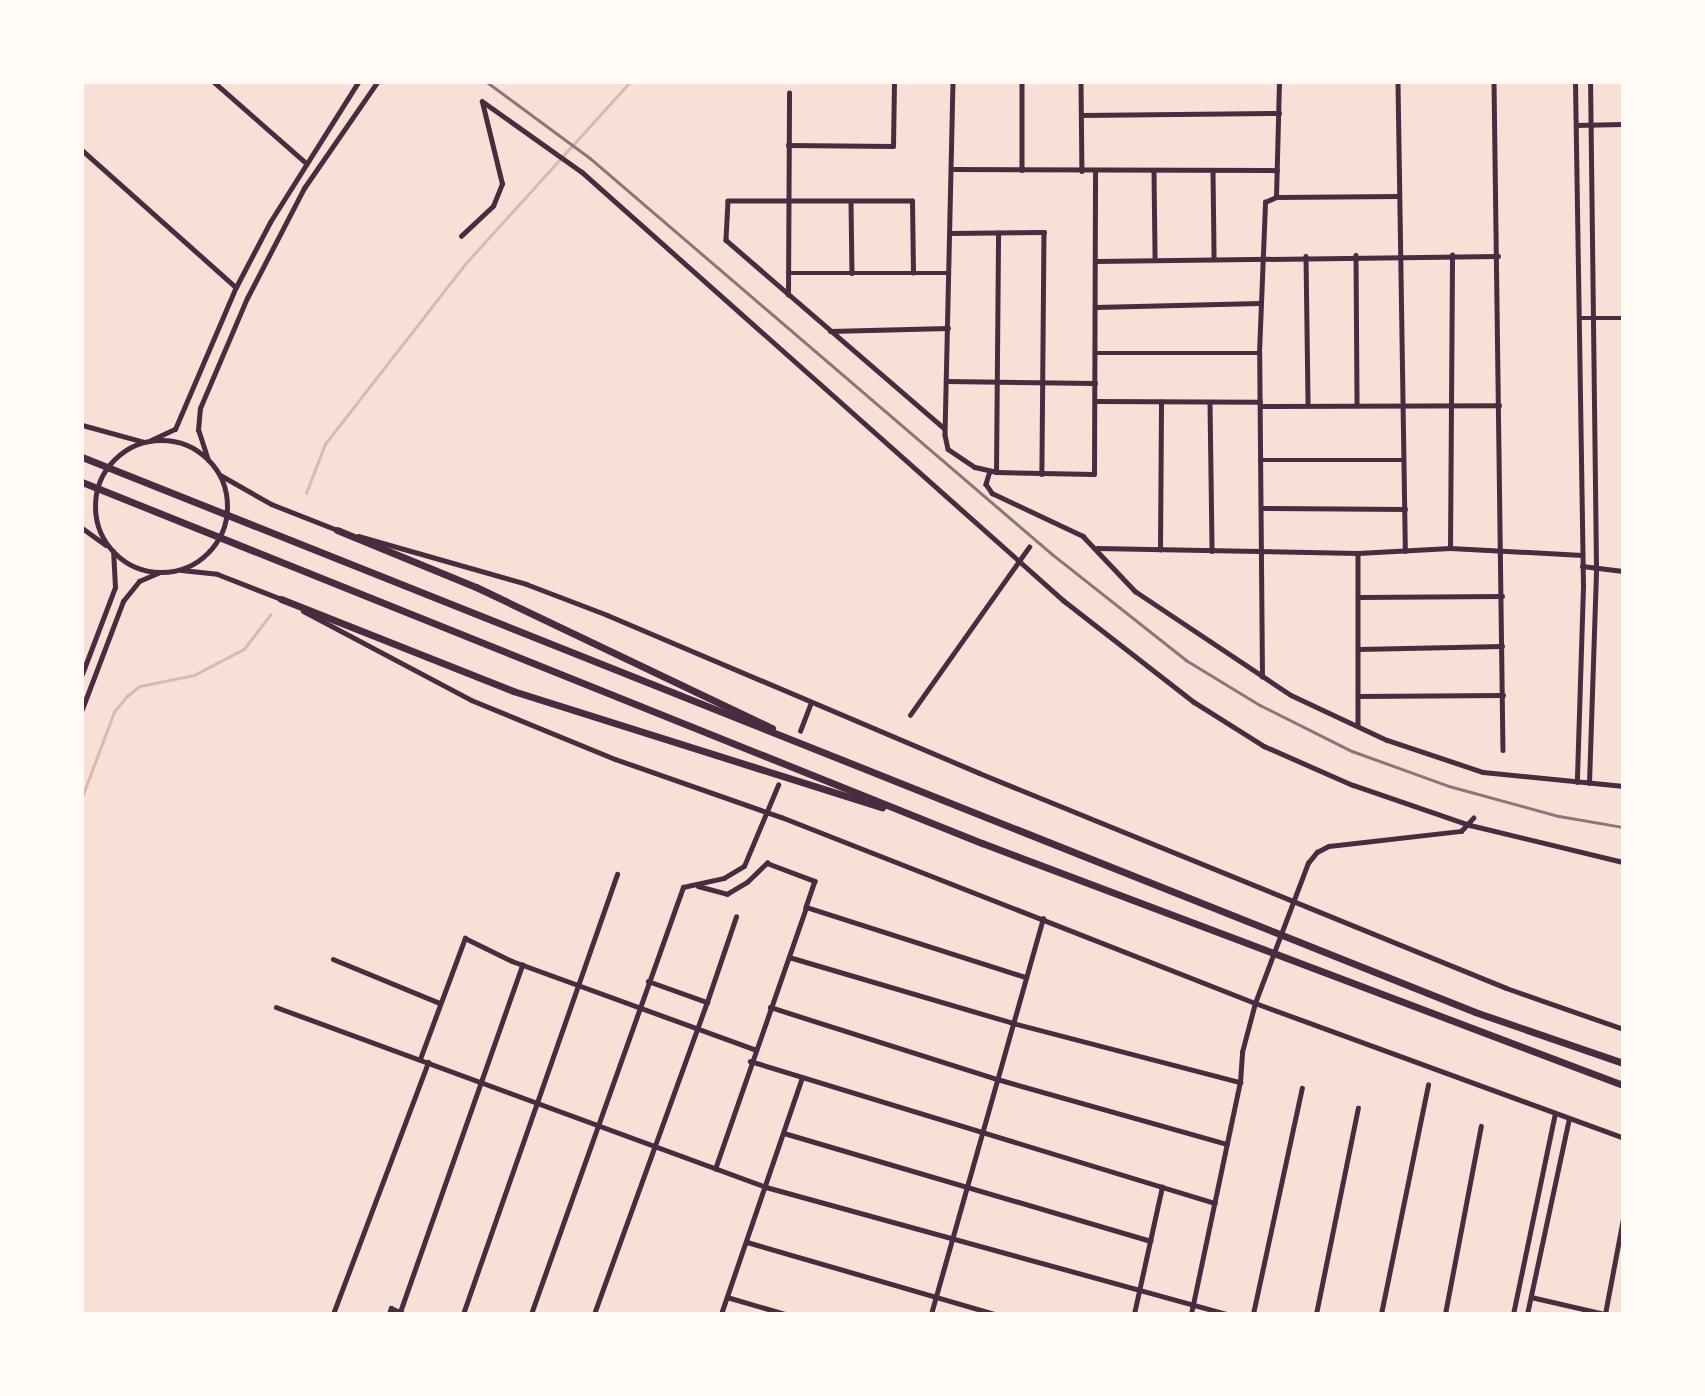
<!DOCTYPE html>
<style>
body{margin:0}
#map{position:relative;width:1705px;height:1396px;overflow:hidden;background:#f7e1d7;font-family:"Roboto Serif",serif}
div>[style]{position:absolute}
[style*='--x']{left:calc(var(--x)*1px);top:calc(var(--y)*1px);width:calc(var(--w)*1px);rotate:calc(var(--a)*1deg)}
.stream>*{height:2.5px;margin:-1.25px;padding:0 1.25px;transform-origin:1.25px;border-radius:1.25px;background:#dcb8b0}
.minor>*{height:4.5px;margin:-2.25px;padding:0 2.25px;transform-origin:2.25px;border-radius:2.25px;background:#4a2c40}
.tertiary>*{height:5px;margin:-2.5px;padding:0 2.5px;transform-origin:2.5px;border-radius:2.5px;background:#4a2c40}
.secondary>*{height:5px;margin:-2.5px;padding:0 2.5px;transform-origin:2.5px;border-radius:2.5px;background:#4a2c40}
.secondary>.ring{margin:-2.5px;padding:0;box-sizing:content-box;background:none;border:5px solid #4a2c40;border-radius:50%}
.motorway>*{height:7px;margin:-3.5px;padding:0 3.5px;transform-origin:3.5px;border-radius:3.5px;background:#4a2c40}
.rail>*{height:2.5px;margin:-1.25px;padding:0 1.25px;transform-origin:1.25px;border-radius:1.25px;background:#8f747c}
span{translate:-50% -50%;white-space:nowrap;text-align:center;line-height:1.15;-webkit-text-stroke:7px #fffaf5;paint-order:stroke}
.frame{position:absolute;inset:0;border:84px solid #fffaf5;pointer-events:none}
</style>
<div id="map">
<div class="stream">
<div style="--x:306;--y:493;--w:53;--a:-68.8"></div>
<div style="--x:325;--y:444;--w:228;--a:-52.1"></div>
<div style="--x:465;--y:264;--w:246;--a:-47.8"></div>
<div style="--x:82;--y:797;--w:91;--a:-69.4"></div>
<div style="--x:114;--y:712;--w:21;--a:-51"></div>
<div style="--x:127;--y:696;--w:16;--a:-38"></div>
<div style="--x:140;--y:686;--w:55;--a:-11.5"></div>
<div style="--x:194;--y:675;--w:56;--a:-27.5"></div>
<div style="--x:244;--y:649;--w:43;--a:-52.6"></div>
</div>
<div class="minor">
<div style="--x:214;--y:82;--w:121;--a:41.3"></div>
<div style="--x:953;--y:82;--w:353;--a:91.3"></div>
<div style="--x:945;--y:435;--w:14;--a:78"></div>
<div style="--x:948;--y:449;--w:32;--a:34"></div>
<div style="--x:975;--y:467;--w:22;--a:13"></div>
<div style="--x:996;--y:472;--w:98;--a:1.2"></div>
<div style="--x:1094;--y:474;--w:303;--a:-89.8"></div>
<div style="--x:1022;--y:82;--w:88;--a:90"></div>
<div style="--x:1081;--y:82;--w:89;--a:89.4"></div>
<div style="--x:1398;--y:82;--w:469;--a:89.1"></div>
<div style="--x:1494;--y:82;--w:668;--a:89.23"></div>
<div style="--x:482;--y:101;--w:123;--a:35.4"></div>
<div style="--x:582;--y:172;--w:644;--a:41.66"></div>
<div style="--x:1063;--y:600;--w:166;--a:37.9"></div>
<div style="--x:1194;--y:702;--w:83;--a:32.2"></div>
<div style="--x:1264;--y:746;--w:97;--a:23.7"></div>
<div style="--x:1353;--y:785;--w:124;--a:18.9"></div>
<div style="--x:1470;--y:825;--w:157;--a:13.6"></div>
<div style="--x:1081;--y:115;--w:198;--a:-0.6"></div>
<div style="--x:1576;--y:125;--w:47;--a:-1.2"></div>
<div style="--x:788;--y:145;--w:105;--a:0.5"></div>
<div style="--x:893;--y:146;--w:64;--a:-89.1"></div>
<div style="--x:82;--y:150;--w:206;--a:41.7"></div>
<div style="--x:952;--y:169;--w:325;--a:0.2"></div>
<div style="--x:1213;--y:170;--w:88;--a:89.3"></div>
<div style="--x:1154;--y:171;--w:88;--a:89.3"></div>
<div style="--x:1276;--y:197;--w:115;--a:-88.5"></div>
<div style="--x:851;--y:202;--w:71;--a:89.2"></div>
<div style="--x:950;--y:233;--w:94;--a:-0.6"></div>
<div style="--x:1044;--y:232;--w:242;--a:90.5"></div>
<div style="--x:461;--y:236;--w:44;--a:-43.2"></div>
<div style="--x:493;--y:206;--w:24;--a:-68"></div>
<div style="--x:502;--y:184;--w:84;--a:-103.7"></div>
<div style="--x:1356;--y:255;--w:150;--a:89.6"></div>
<div style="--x:1306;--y:256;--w:149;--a:89.2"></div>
<div style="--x:1096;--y:261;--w:402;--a:-0.7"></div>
<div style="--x:788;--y:273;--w:161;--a:0"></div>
<div style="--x:913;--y:273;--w:72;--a:-90.8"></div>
<div style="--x:912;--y:201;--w:184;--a:180"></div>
<div style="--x:728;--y:201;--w:39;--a:93"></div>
<div style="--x:726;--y:240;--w:288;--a:40.8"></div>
<div style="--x:788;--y:295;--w:202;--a:-89.7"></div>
<div style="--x:1095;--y:307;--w:165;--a:-1.4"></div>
<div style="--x:1579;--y:318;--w:44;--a:0"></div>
<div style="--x:830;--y:331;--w:118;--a:-1.5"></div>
<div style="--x:1095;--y:353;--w:164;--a:0"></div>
<div style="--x:947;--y:381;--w:148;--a:0.8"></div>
<div style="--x:1095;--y:401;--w:165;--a:0.3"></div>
<div style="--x:1210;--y:402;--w:149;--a:89.2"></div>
<div style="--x:1260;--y:406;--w:239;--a:-0.2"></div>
<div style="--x:1260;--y:460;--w:144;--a:0"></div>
<div style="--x:990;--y:471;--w:14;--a:107"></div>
<div style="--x:986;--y:484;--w:11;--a:56"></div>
<div style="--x:992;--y:493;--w:101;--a:25.3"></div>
<div style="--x:1083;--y:536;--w:76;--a:46.6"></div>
<div style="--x:1135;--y:591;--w:187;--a:33.7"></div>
<div style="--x:1291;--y:695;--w:106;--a:25.1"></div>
<div style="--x:1387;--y:740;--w:101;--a:18.4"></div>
<div style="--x:1483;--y:772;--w:141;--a:5.7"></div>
<div style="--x:996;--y:472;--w:239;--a:-89.5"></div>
<div style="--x:1261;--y:508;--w:144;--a:0.4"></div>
<div style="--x:1097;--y:548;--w:261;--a:1.1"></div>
<div style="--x:1358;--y:553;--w:92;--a:-3.1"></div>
<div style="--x:1450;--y:548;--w:132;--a:3"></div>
<div style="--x:1450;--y:548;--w:293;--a:-89.6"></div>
<div style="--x:1160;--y:550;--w:148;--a:-89.6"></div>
<div style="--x:1358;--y:553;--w:173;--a:90"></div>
<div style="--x:1582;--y:566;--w:41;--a:7"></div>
<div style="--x:1358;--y:597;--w:144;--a:-0.4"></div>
<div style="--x:1358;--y:649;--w:144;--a:-1.2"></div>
<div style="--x:1262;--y:677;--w:324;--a:-90.5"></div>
<div style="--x:1259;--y:353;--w:151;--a:-87.7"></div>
<div style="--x:1265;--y:202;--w:12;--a:-24"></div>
<div style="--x:1276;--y:197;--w:123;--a:-0.5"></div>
<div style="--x:1358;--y:696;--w:145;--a:-0.4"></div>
<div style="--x:910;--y:715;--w:206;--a:-54.7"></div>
<div style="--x:800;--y:731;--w:30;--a:-69"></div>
<div style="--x:698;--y:886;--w:30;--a:15"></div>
<div style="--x:727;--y:894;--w:23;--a:-31"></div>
<div style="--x:747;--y:882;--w:28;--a:-44"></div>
<div style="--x:767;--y:863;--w:51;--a:20.6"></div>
<div style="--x:815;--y:881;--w:28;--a:109"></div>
<div style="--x:806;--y:907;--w:231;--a:17.7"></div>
<div style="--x:789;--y:957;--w:234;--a:16.4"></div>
<div style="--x:1013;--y:1023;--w:235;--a:14.6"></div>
<div style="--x:333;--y:959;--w:116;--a:22.4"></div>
<div style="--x:648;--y:981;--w:63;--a:19.6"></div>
<div style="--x:707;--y:1002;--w:90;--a:-71.2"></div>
<div style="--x:276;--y:1007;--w:522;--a:20.17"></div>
<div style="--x:766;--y:1187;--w:477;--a:15.4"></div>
<div style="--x:770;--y:1007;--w:238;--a:17.6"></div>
<div style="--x:997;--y:1079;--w:239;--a:15.8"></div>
<div style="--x:420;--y:1059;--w:129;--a:-69.6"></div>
<div style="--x:465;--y:938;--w:52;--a:26.1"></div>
<div style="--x:512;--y:961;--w:258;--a:20"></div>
<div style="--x:750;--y:1061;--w:486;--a:17"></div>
<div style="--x:784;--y:1133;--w:382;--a:16.4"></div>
<div style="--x:715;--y:1169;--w:277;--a:-70.8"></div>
<div style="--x:747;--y:1242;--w:258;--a:16.2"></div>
<div style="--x:727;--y:1297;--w:60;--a:16.3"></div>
<div style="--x:1531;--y:1297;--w:76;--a:12.9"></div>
<div style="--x:400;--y:1312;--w:368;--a:-70.6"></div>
<div style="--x:333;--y:1314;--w:269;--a:-69.3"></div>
<div style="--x:389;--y:1314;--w:6;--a:-72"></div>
<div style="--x:391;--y:1308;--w:14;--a:25"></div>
<div style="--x:463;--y:1314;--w:466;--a:-70.7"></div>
<div style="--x:531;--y:1314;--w:453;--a:-70.4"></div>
<div style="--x:683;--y:887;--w:42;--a:-12.4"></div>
<div style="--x:724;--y:878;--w:23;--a:-31"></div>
<div style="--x:744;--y:866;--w:88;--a:-67.2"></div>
<div style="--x:594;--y:1314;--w:332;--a:-70.1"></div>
<div style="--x:721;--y:1314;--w:250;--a:-71.1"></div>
<div style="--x:931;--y:1314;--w:411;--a:-74.2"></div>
<div style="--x:1134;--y:1314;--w:130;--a:-77.6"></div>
<div style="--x:1191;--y:1314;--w:237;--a:-78.1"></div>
<div style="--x:1240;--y:1082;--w:30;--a:-86"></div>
<div style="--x:1242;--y:1052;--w:51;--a:-75.1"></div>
<div style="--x:1255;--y:1003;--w:150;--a:-69.3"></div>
<div style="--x:1308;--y:863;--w:14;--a:-51"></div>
<div style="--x:1317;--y:852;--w:13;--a:-27"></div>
<div style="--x:1329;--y:846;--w:133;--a:-6.5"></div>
<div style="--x:1461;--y:831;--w:18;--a:-47"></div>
<div style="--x:1253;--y:1314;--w:231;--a:-77.8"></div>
<div style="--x:1316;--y:1314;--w:210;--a:-78.5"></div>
<div style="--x:1381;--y:1314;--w:234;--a:-78.4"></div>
<div style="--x:1445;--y:1314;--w:191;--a:-79.2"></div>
<div style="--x:1605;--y:1314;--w:97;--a:-79.3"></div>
</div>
<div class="tertiary">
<div style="--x:1575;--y:82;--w:504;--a:89.09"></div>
<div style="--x:1583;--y:586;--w:196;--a:91.8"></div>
<div style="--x:358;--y:536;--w:175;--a:15.9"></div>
<div style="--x:526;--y:584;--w:87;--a:20.9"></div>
<div style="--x:607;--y:615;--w:404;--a:23"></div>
<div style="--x:979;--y:773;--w:569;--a:22.19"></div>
<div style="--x:1506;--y:988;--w:124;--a:19.3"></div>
<div style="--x:303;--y:611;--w:190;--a:27.9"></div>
<div style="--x:471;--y:700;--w:156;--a:22.3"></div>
<div style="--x:615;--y:759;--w:176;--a:19.3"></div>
<div style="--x:781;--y:817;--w:509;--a:21.43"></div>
<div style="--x:1255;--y:1003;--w:392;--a:20.1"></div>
<div style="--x:1589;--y:783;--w:216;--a:-88.1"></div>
<div style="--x:1596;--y:567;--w:485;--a:-90.7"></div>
<div style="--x:1513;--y:1314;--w:205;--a:-78.2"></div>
<div style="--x:1527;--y:1314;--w:200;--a:-77.9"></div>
</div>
<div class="secondary">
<div style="--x:82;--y:425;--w:64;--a:15.3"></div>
<div class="ring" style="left:95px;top:440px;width:127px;height:127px"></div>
<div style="--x:151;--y:440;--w:26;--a:-25"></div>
<div style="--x:175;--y:429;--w:155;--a:-66.8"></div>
<div style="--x:236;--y:287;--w:73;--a:-62.4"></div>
<div style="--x:270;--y:222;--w:165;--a:-57.8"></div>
<div style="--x:208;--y:460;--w:32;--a:-108"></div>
<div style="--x:198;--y:430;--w:22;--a:-85"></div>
<div style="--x:200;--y:408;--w:120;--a:-66.9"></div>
<div style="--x:247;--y:298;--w:124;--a:-62.6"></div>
<div style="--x:304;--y:188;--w:129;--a:-55.4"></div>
<div style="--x:220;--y:475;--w:59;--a:29.6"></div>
<div style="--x:271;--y:504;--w:71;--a:21.5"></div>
<div style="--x:82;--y:528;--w:29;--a:36"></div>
<div style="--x:181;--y:570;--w:36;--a:6"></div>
<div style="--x:217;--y:574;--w:69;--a:21.3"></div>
<div style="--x:82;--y:674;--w:93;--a:-69.2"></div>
<div style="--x:115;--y:587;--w:36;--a:-93"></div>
<div style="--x:82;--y:709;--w:116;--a:-69.2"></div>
<div style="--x:123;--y:601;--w:26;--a:-51"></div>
<div style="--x:139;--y:581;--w:21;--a:-23"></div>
</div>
<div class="motorway">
<div style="--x:82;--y:457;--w:1499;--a:21.72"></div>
<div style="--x:1475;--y:1012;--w:157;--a:19"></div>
<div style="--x:82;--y:482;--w:970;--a:21.86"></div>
<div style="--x:982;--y:843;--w:685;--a:20.68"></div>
<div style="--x:337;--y:530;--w:150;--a:22.3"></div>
<div style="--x:476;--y:587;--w:328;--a:25.5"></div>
<div style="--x:281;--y:599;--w:250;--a:21.6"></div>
<div style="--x:513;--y:691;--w:387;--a:17.5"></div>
</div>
<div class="rail">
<div style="--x:487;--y:82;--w:128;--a:36.4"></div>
<div style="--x:590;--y:158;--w:608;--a:40.6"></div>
<div style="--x:1052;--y:554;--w:171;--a:38.3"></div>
<div style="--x:1186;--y:660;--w:87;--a:31.3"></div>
<div style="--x:1260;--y:705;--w:103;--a:26.6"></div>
<div style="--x:1352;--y:751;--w:103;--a:19.8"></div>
<div style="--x:1449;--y:786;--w:114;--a:15.3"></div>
<div style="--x:1559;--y:816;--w:65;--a:9.8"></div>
</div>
<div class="frame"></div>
</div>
